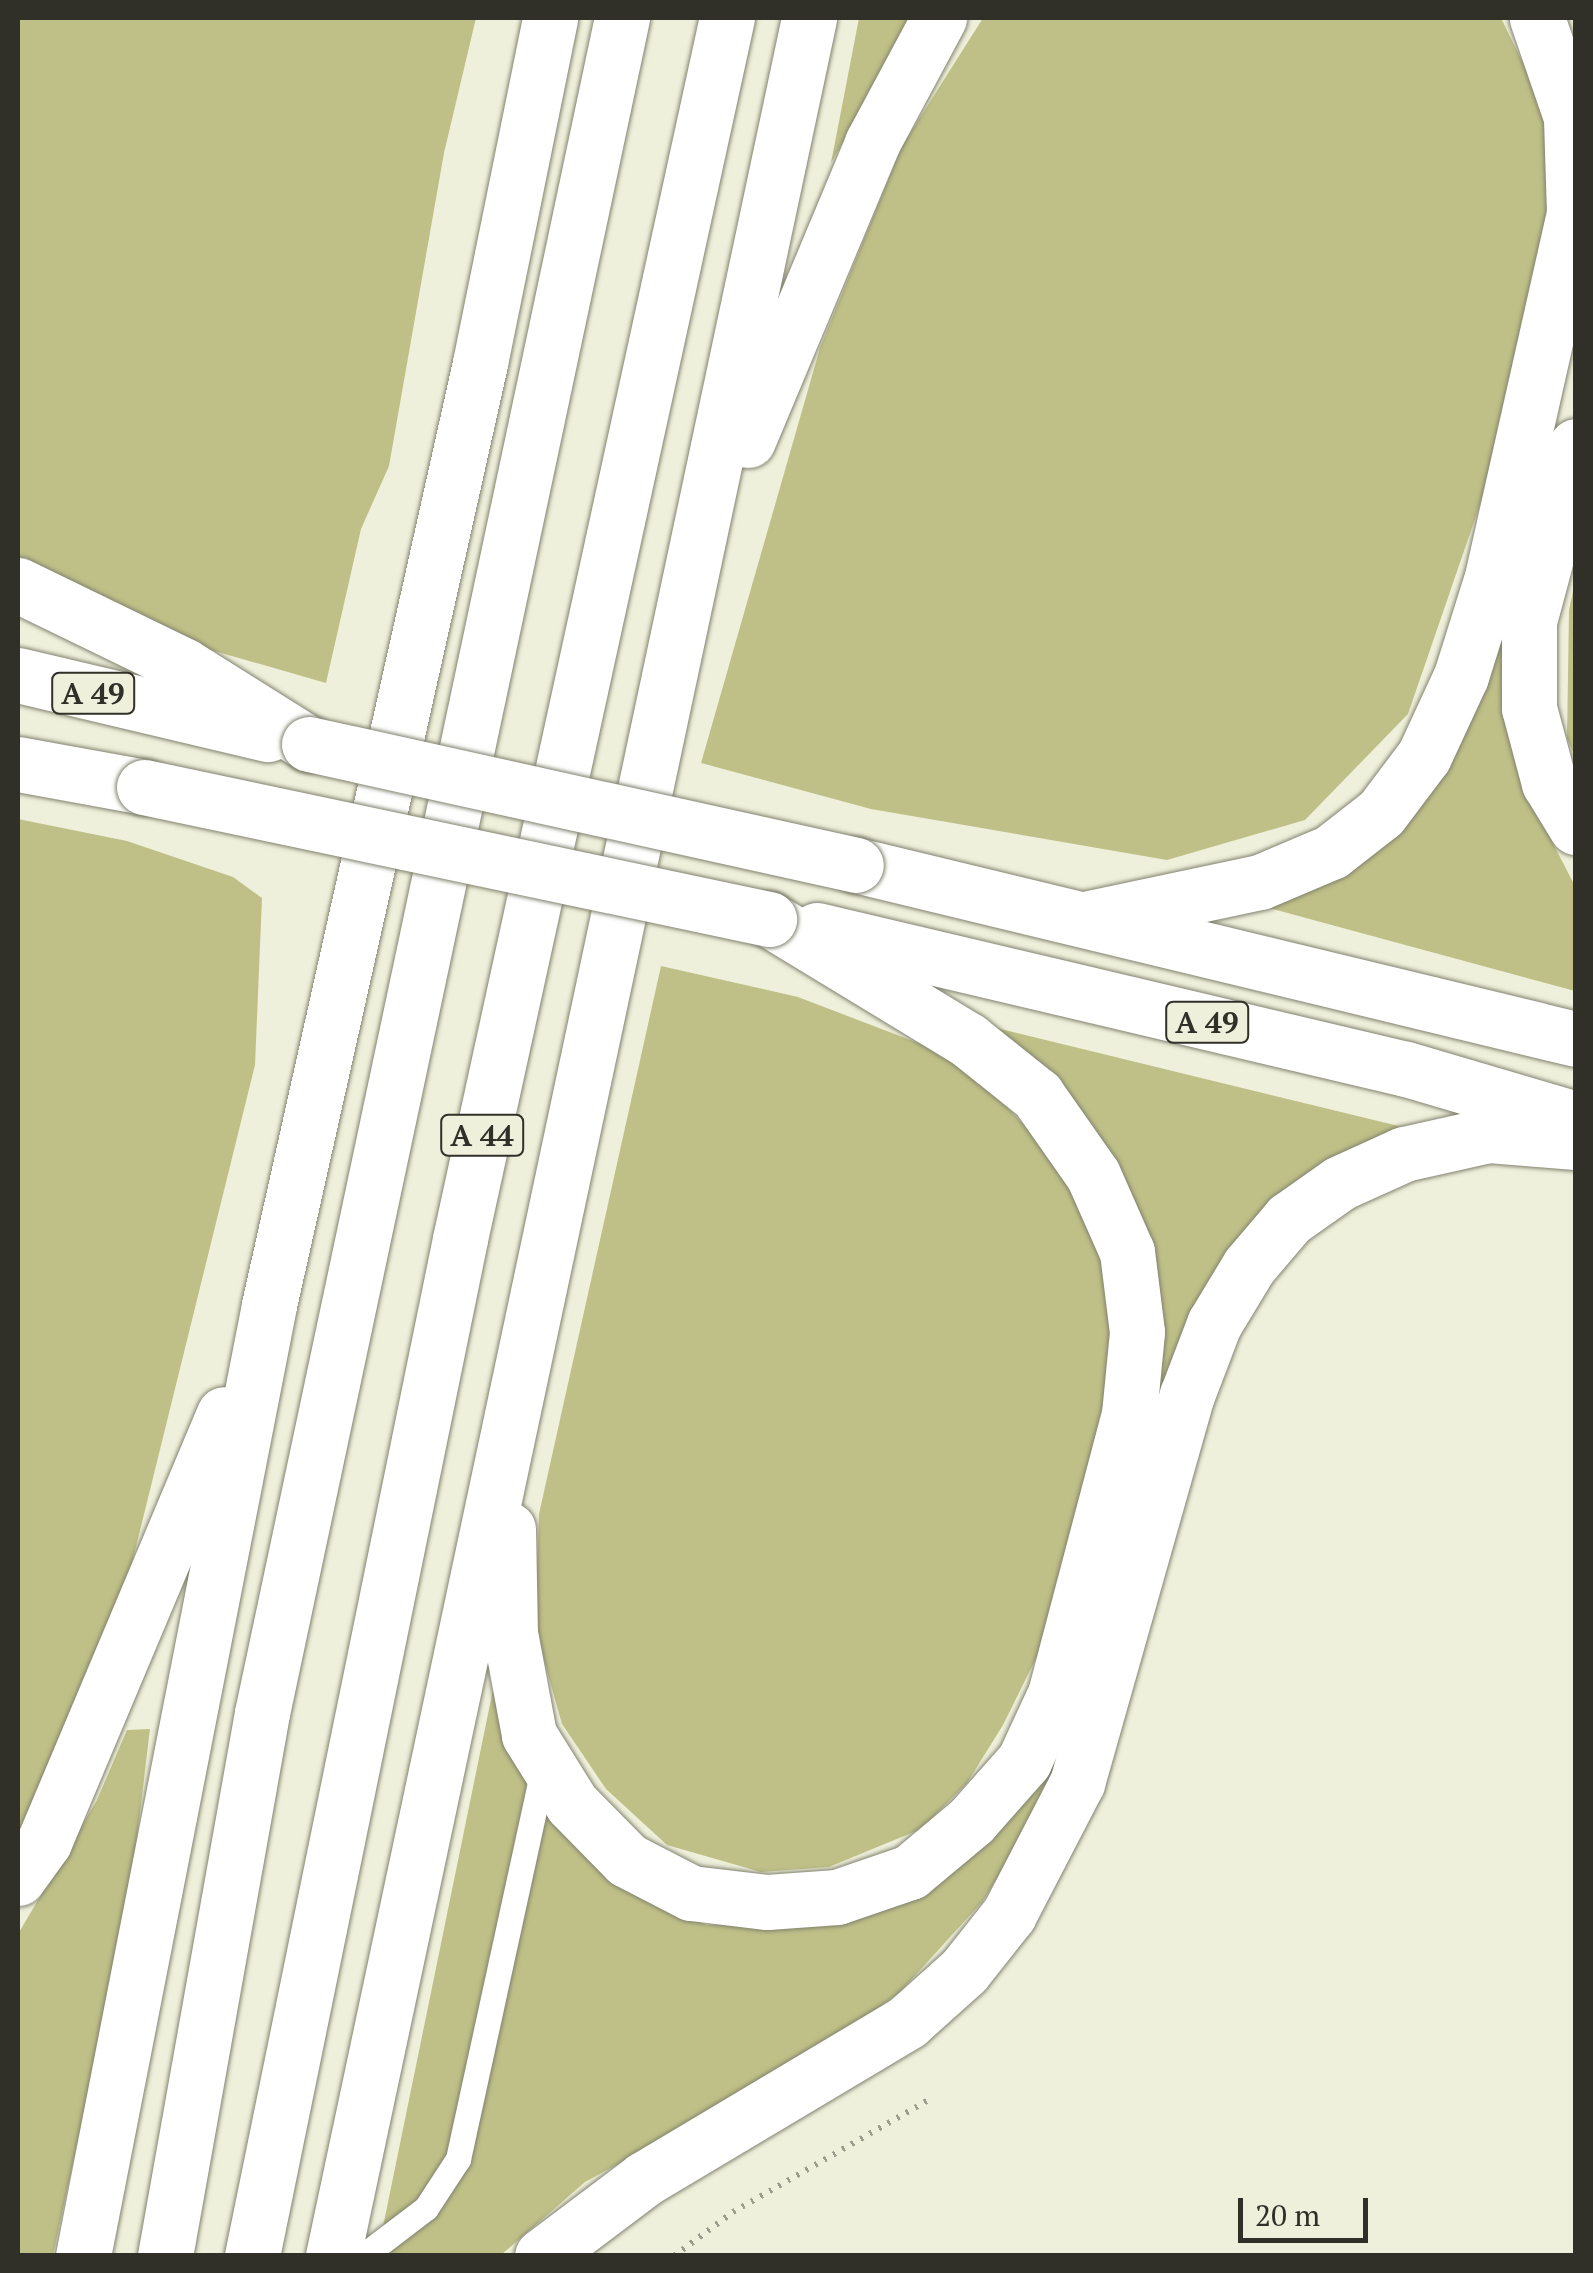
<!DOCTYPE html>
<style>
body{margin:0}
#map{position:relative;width:1593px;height:2273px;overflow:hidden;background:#eff0db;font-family:"PT Serif",serif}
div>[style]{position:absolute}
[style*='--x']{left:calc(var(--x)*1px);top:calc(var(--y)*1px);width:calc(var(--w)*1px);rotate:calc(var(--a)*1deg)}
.green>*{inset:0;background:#bfc087}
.path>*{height:6px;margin-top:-3px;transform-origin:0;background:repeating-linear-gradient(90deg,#9b9c8d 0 2.5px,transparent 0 10.5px)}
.roads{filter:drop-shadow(0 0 2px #81826f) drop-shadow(0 0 2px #81826f)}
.service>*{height:25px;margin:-12.5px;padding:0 12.5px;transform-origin:12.5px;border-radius:12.5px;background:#fff}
.motorway>*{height:55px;margin:-27.5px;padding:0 27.5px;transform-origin:27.5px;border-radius:27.5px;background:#fff}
.bridges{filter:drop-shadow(0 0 2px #81826f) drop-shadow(0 0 2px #81826f)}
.motorway-bridge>*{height:55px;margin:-27.5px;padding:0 27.5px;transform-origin:27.5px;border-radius:27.5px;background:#fff}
span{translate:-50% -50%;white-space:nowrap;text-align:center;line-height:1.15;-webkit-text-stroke:9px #eff0db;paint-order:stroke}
.shield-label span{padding:2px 8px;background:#eff0db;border:2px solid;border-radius:8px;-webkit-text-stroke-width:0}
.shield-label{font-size:30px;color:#303028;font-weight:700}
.frame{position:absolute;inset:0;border:20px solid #303028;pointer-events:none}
.scale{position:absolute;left:1238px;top:2198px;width:130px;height:45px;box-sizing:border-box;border:5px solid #303028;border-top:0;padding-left:12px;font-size:30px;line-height:35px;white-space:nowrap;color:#303028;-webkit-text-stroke:8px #eff0db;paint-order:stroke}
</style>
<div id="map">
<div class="green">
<div style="clip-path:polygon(18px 18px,476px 18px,444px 153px,389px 466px,361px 529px,326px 683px,190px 644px,18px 565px)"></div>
<div style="clip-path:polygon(859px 18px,913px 18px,831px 163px)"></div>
<div style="clip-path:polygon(983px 18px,1501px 18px,1545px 108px,1548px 224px,1498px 452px,1408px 714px,1305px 820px,1167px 860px,871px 809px,701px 763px,820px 348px,902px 146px)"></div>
<div style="clip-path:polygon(1522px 567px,1546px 830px,1575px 886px,1575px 991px,1258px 905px,1316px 882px)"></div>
<div style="clip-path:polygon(1575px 582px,1576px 757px,1575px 757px,1567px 738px,1569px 610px)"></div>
<div style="clip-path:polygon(18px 819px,127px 841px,233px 877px,262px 898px,255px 1065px,130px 1571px,18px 1840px)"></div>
<div style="clip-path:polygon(661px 966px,798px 997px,939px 1051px,1007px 1107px,1068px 1171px,1113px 1291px,1118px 1379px,1051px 1628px,1003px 1725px,967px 1783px,921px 1829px,829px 1867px,761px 1872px,667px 1845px,606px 1789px,562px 1724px,535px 1628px,539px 1514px)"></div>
<div style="clip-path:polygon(968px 1021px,1415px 1130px,1342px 1161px,1145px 1468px,1155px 1323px)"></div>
<div style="clip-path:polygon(496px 1675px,639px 1892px,706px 1925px,812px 1923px,937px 1880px,1077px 1690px,1041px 1810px,982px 1902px,900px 1992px,809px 2060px,585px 2182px,501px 2255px,377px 2256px)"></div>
<div style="clip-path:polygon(150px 1729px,129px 1904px,53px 2255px,18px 2256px,18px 1934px,97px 1800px,127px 1730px)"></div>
</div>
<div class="path">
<div style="--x:674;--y:2256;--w:74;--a:-36.7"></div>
<div style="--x:733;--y:2212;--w:224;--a:-29.8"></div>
</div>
<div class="roads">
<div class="service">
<div style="--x:363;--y:2256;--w:79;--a:-37.3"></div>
<div style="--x:426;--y:2208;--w:59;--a:-56.9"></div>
<div style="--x:458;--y:2159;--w:402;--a:-77.7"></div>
</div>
<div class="motorway">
<div style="--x:748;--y:440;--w:322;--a:-67.3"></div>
<div style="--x:872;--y:143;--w:142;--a:-61.8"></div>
<div style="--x:1576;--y:446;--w:181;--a:105"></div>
<div style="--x:1529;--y:621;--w:87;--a:90"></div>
<div style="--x:1529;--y:708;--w:78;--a:75.1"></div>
<div style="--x:1549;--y:783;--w:52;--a:58.5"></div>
<div style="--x:18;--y:585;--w:183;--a:25.9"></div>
<div style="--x:183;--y:665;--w:149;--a:32.1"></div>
<div style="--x:18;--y:675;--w:257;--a:13.3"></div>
<div style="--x:18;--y:764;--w:128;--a:10.3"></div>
<div style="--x:856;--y:865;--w:741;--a:13.59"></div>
<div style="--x:1090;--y:918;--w:174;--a:-12"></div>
<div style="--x:1260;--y:882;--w:77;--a:-22.9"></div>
<div style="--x:1331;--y:852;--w:63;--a:-38"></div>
<div style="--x:1381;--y:813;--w:71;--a:-53"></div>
<div style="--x:1424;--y:756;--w:88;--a:-65.2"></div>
<div style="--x:1461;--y:676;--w:104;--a:-72.6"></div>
<div style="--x:1492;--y:577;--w:372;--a:-77.3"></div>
<div style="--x:1574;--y:214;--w:97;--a:-91.8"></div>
<div style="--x:1571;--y:117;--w:105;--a:-109"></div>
<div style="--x:817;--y:930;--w:605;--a:13.28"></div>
<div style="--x:1406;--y:1069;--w:174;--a:16.4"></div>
<div style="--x:508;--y:1529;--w:104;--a:88.9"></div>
<div style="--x:510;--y:1633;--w:104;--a:79.4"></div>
<div style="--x:529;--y:1735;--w:81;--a:58.1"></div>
<div style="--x:572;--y:1804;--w:78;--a:45.5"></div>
<div style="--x:627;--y:1860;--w:72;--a:27.3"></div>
<div style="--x:691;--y:1893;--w:77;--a:6.8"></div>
<div style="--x:767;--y:1902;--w:70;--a:-4.1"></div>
<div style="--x:837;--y:1897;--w:77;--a:-18.9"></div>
<div style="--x:910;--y:1872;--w:80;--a:-39.9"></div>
<div style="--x:971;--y:1821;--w:80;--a:-48.5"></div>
<div style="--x:1024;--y:1761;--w:74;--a:-65.2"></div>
<div style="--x:1055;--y:1694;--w:290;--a:-75.2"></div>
<div style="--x:1129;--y:1414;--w:82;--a:-84.4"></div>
<div style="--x:1137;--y:1332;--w:81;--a:-97.1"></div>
<div style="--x:1127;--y:1252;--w:84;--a:-113.8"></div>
<div style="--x:1093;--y:1175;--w:98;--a:-125"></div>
<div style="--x:1037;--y:1095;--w:88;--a:-141.4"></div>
<div style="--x:968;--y:1040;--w:233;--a:-148.7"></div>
<div style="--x:18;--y:1878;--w:44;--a:-54.2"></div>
<div style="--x:44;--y:1842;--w:464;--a:-67.2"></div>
<div style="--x:83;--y:2256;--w:969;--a:-78.93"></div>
<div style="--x:269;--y:1305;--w:965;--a:-77.37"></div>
<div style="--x:480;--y:363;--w:352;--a:-78.5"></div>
<div style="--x:165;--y:2256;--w:552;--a:-79.87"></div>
<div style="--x:262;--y:1713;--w:1733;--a:-78.01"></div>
<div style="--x:252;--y:2256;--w:1038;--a:-78.44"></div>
<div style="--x:460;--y:1239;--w:1250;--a:-77.67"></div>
<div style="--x:333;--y:2256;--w:2288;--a:-77.99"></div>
<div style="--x:542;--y:2256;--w:128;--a:-37"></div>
<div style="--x:644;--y:2179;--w:306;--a:-30.8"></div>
<div style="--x:907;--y:2022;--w:76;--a:-41.8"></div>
<div style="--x:964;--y:1971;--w:73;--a:-51.7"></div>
<div style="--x:1009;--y:1914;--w:148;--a:-62.6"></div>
<div style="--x:1077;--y:1783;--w:403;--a:-74.2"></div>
<div style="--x:1187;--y:1395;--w:76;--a:-69.2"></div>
<div style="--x:1214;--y:1324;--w:68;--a:-58.9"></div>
<div style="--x:1249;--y:1266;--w:62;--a:-49.6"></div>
<div style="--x:1289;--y:1219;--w:62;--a:-35.2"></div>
<div style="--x:1340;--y:1183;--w:70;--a:-24.4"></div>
<div style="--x:1404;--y:1154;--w:87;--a:-12.6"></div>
<div style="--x:1489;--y:1135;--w:87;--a:4.6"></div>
</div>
</div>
<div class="bridges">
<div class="motorway-bridge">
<div style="--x:309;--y:744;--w:560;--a:12.47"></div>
<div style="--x:144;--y:787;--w:639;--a:11.93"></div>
</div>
</div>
<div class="shield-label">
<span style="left:93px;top:693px">A 49</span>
<span style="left:1207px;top:1022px">A 49</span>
<span style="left:482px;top:1135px">A 44</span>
</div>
<div class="frame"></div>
<div class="scale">20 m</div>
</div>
